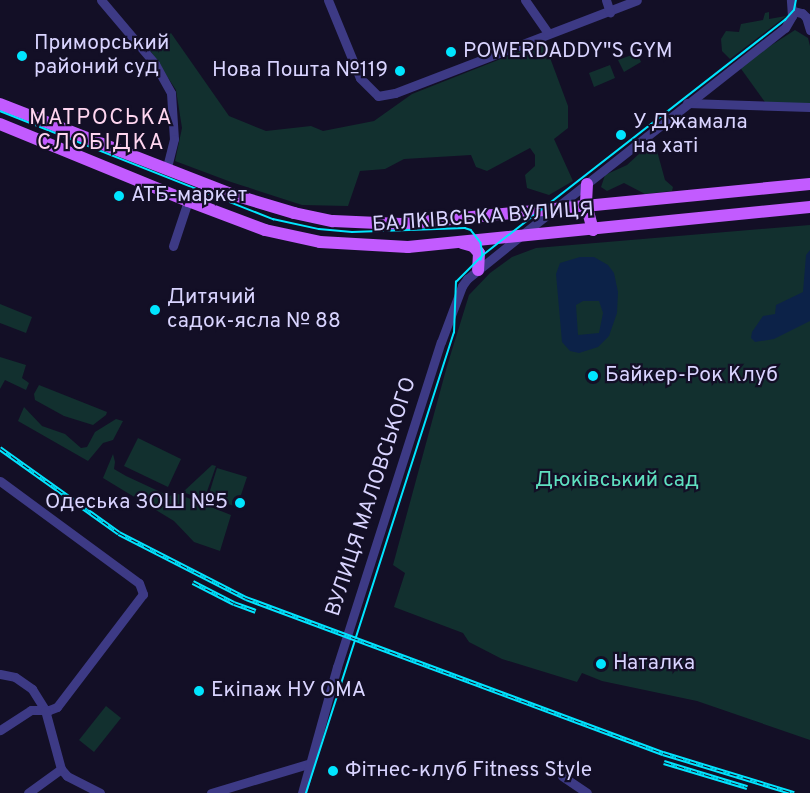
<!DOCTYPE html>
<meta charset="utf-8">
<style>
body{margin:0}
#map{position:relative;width:810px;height:793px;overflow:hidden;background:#130f26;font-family:Overpass,sans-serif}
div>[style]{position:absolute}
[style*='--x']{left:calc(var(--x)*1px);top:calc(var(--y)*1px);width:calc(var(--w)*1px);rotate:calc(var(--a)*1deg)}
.green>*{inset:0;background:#12302f}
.water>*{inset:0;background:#0c2248}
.minor>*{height:9px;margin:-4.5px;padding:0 4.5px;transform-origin:4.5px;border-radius:4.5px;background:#3d3a85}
.major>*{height:12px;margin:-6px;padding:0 6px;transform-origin:6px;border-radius:6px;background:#c25bff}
.tram>*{height:1.5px;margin:-0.75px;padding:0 0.75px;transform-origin:0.75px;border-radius:0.75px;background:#00e5ff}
.rail>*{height:4.5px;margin-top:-2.25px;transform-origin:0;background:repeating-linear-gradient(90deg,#130f26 0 7px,#00e5ff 0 14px);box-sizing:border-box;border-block:2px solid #00e5ff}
.dots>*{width:16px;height:16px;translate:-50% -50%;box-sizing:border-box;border:3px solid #130f26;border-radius:50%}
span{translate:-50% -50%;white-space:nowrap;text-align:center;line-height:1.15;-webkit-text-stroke:4.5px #130f26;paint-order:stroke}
.poi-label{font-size:21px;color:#d9d4ff}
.left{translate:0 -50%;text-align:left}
.right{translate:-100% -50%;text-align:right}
.street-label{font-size:21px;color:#d9d4ff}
.park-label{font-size:21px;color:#5fe0c0}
.neighbourhood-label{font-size:22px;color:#ffd6f0;letter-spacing:1.5px}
</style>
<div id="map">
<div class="green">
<div style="clip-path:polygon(769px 12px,769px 19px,786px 16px,730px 59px,722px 51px,721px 39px,726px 31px,739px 32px,741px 24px,763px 20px,765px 13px)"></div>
<div style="clip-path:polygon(795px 30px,808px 38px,810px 46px,810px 105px,767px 105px,739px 66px)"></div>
<div style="clip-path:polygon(171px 33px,229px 116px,266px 131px,311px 126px,323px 131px,374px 121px,412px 94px,541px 43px,546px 47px,568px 106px,568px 128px,554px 139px,573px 181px,549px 195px,527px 188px,525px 175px,535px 166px,535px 155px,530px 148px,487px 171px,476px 167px,471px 155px,404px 159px,385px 169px,360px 171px,348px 206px,302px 205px,231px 182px,175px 161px,182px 128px,176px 90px,150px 50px)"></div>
<div style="clip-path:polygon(637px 53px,641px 62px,624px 72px,618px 60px)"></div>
<div style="clip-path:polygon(610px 65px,615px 78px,594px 87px,589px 73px)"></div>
<div style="clip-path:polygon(654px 140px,665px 180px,673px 187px,672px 191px,645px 194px,624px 183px,607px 191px,601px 187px,605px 175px,627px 165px)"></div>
<div style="clip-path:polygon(810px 225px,810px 740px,697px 701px,602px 681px,582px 673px,577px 682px,502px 659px,469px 642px,463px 633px,394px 607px,405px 573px,393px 565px,447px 366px,469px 295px,490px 273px,512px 257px,536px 248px)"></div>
<div style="clip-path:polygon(0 304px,32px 317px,26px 333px,0 323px)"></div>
<div style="clip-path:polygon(0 357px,26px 365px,22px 378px,29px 383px,26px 390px,5px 380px,0 389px)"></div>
<div style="clip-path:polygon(39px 385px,107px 412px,106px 415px,93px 425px,64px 416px,35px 400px,34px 394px)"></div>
<div style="clip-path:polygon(24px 407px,42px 426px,65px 434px,81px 448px,87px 447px,95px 432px,116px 419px,123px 421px,113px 440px,103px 443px,88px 461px,18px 421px)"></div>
<div style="clip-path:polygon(138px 438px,181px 459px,168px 487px,124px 466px)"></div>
<div style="clip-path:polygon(113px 454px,115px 462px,114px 469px,126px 476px,169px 496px,178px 494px,231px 515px,220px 551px,194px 542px,174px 521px,103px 478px)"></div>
<div style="clip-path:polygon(212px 465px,216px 466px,204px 500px,183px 492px)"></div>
<div style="clip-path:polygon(217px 468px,247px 477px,237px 507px,208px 497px)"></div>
<div style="clip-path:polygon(106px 706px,121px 718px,94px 752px,79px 740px)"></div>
</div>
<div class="water">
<div style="clip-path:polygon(810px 250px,810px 321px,774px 339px,755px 342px,751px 338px,752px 332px,763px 316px,775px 314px,776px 305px,803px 292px,806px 255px)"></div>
<div style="clip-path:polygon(evenodd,580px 257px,594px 257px,608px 265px,614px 273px,618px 292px,617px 313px,609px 336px,598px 347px,579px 353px,570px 351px,562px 342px,556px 274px,560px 263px,580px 257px,599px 301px,603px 313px,599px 333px,578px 335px,576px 305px,583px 301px,599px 301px)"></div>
</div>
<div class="minor">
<div style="--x:101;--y:0;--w:84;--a:49.8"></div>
<div style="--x:155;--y:64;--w:33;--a:61"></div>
<div style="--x:171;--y:93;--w:46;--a:86.3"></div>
<div style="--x:174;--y:139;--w:30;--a:104"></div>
<div style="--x:328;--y:0;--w:84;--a:67.7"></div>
<div style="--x:360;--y:78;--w:25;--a:45"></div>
<div style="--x:378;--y:96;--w:17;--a:-10"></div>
<div style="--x:395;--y:93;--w:259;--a:-21"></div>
<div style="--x:525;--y:0;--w:40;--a:55.1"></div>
<div style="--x:606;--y:0;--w:13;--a:72"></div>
<div style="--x:793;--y:11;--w:9;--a:13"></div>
<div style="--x:802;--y:13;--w:6;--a:45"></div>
<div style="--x:806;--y:17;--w:14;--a:73"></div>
<div style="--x:687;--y:103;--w:123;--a:1.9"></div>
<div style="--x:173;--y:246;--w:47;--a:-71.6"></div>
<div style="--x:0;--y:481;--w:172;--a:36.3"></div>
<div style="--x:139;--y:583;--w:12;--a:70"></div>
<div style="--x:143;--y:594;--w:142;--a:127.3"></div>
<div style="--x:57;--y:707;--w:9;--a:159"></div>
<div style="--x:49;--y:710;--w:18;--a:180"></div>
<div style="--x:31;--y:710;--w:37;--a:147"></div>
<div style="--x:0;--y:674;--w:15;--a:11"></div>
<div style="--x:15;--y:677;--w:21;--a:35"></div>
<div style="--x:32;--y:689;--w:25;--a:58"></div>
<div style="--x:45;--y:710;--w:61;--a:74.8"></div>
<div style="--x:61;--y:769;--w:9;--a:49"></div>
<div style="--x:67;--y:776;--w:37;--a:27"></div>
<div style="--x:562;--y:776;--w:30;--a:34"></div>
<div style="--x:28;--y:793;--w:41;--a:-36"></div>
<div style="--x:211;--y:793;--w:104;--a:-16.7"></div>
<div style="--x:302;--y:793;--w:131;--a:-74.5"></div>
<div style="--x:337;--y:667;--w:341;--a:-72.3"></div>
<div style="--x:441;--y:342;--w:60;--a:-69.4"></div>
<div style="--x:462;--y:286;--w:9;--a:-54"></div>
<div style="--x:467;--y:279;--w:67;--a:-38.9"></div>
<div style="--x:519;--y:237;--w:338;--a:-38.2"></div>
<div style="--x:785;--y:28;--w:14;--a:-60"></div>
<div style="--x:792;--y:16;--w:16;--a:-94"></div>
</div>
<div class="major">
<div style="--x:0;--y:104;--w:248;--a:21.3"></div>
<div style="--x:231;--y:194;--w:66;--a:16.8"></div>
<div style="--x:294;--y:213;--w:40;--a:12"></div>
<div style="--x:333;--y:221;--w:68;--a:2.5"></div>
<div style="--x:401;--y:224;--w:411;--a:-5.6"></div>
<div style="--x:0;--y:124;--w:203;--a:22.3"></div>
<div style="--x:188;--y:201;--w:82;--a:20.6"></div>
<div style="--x:265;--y:230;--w:56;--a:12.3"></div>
<div style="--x:320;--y:242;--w:88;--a:3.3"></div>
<div style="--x:408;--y:247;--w:404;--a:-5.7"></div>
<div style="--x:587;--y:184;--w:20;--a:93"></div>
<div style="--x:586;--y:204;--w:27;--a:75"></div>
<div style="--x:462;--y:243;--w:11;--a:15"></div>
<div style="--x:473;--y:246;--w:9;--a:49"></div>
<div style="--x:479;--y:253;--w:17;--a:93"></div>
</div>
<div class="tram">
<div style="--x:0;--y:111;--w:294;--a:21.6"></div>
<div style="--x:273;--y:219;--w:47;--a:12.3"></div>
<div style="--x:319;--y:229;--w:33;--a:5"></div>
<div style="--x:352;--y:232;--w:113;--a:-2"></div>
<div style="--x:465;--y:228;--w:6;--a:18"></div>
<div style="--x:471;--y:230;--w:16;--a:52"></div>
<div style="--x:481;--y:243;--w:12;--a:81"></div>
<div style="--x:483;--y:255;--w:5;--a:112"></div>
<div style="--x:306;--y:793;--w:483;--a:-72.2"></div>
<div style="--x:454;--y:333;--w:51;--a:-87.8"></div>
<div style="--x:456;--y:282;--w:38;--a:-45"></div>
<div style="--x:483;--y:255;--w:383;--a:-37.9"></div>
<div style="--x:785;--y:20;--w:13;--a:-48"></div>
<div style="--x:794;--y:10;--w:10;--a:-79"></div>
</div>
<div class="rail">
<div style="--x:0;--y:448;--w:146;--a:35.5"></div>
<div style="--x:119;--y:533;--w:143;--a:27.1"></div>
<div style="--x:246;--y:598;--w:445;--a:20.4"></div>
<div style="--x:663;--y:753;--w:137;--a:17"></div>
<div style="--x:193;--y:582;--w:46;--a:27.1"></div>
<div style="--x:234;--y:603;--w:23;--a:20"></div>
<div style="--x:664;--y:762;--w:87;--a:16.8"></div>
</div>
<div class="dots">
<div style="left:451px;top:52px;background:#00e5ff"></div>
<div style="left:22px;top:56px;background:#00e5ff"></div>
<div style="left:400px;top:71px;background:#00e5ff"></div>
<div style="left:621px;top:135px;background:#00e5ff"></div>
<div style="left:119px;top:196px;background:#00e5ff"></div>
<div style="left:155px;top:310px;background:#00e5ff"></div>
<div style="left:593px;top:376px;background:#00e5ff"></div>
<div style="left:240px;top:503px;background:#00e5ff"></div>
<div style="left:601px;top:664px;background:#00e5ff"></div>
<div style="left:199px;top:691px;background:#00e5ff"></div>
<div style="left:333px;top:771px;background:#00e5ff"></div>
</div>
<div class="poi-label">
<span class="left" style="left:34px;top:56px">Приморський<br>районий суд</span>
<span class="left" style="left:463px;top:52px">POWERDADDY"S GYM</span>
<span class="right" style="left:388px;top:71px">Нова Пошта №119</span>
<span class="left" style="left:633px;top:135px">У Джамала<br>на хаті</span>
<span class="left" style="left:131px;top:196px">АТБ-маркет</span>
<span class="left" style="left:167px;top:310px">Дитячий<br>садок-ясла № 88</span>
<span class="left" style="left:605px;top:376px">Байкер-Рок Клуб</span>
<span class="right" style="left:228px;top:503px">Одеська ЗОШ №5</span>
<span class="left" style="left:613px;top:664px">Наталка</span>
<span class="left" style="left:211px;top:691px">Екіпаж НУ ОМА</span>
<span class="left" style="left:345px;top:771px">Фітнес-клуб Fitness Style</span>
</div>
<div class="street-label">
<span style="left:483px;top:218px;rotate:-4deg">БАЛКІВСЬКА ВУЛИЦЯ</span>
<span style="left:372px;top:497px;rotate:-72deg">ВУЛИЦЯ МАЛОВСЬКОГО</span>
</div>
<div class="park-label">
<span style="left:617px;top:481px">Дюківський сад</span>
</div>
<div class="neighbourhood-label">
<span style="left:101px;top:131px">МАТРОСЬКА<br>СЛОБІДКА</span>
</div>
</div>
